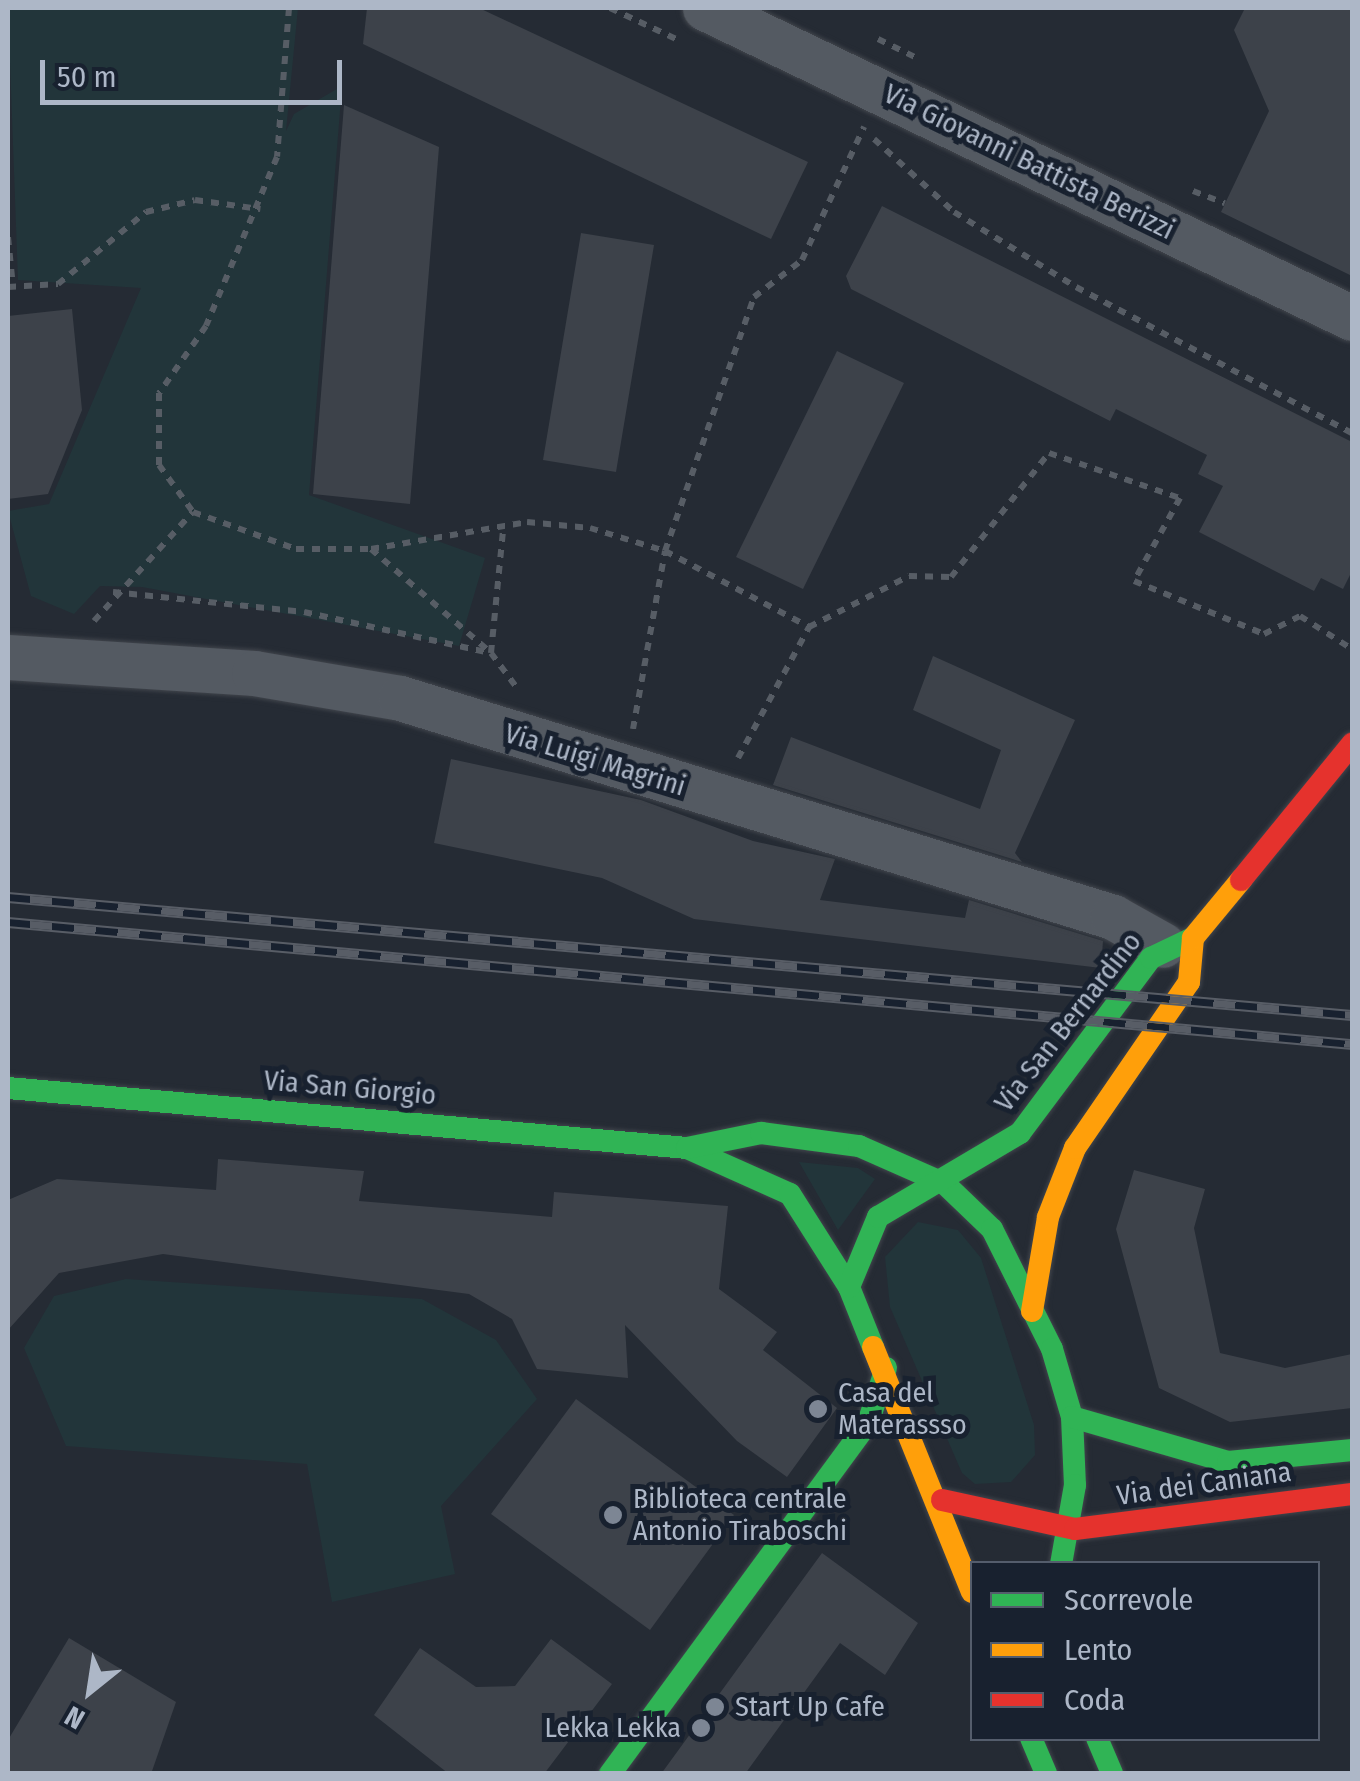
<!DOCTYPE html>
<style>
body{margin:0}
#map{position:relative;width:1360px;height:1781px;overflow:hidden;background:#252b34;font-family:"Fira Sans Condensed",sans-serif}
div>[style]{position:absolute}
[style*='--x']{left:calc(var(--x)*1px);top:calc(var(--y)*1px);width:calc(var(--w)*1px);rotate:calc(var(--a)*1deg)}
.green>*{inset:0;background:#22353a}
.building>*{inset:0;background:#3d424a}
.path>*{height:6px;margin-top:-3px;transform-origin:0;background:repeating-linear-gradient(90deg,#575d65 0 8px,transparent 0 16px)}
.roads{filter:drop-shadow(0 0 2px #41454c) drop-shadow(0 0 2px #41454c)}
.street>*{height:45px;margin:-22.5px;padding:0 22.5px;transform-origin:22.5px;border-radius:22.5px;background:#545a62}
.fast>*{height:22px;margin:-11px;padding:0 11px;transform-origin:11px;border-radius:11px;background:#30b455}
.slow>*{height:22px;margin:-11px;padding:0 11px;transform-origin:11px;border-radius:11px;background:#ff9f0a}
.jam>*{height:22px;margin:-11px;padding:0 11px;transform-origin:11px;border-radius:11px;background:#e5322d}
.rail>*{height:11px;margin-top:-5.5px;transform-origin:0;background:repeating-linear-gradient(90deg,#18212f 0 22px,#585d66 0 44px);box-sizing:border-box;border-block:2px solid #585d66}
.dots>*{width:28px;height:28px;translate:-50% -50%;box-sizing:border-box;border:5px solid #18212f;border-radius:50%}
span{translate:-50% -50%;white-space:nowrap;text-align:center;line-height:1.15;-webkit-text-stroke:10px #18212f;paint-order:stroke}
.street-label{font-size:28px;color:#adb7c7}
.poi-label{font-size:28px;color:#adb7c7}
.left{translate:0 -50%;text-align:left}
.right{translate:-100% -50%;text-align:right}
.frame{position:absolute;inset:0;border:10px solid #adb7c7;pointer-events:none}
.legend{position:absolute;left:970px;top:1561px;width:350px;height:180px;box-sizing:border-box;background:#18212f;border:2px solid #545d6c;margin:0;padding:12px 18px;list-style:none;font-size:30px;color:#adb7c7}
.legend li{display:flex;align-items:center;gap:20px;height:50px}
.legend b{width:50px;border:2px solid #545d6c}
.north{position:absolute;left:40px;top:1641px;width:100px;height:100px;-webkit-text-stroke:8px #18212f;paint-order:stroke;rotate:210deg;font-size:28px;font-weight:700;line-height:40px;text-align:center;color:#adb7c7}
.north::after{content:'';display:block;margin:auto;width:35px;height:45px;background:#adb7c7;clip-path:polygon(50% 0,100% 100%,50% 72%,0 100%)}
.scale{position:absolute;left:40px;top:60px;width:302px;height:45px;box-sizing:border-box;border:5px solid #adb7c7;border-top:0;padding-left:12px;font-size:30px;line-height:35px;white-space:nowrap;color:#adb7c7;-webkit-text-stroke:8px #18212f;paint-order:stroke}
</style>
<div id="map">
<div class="green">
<div style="clip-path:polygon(8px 8px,298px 8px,286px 131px,294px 114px,342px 86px,309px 495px,485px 558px,459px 646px,142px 587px,100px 586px,74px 614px,31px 596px,8px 511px,49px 504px,141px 288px,18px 280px)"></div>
<div style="clip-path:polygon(799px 1162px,858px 1168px,875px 1179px,838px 1230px)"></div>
<div style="clip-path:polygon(918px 1222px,958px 1230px,981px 1258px,1034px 1425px,1035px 1455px,1011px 1482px,975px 1484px,962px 1473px,890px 1307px,885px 1257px)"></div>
<div style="clip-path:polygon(126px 1279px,422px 1299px,496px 1340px,537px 1399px,441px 1506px,455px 1574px,332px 1602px,307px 1464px,66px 1446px,24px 1348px,54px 1296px)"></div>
</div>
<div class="building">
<div style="clip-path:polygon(367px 8px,479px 8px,808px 162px,771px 239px,363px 44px)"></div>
<div style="clip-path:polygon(1245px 8px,1352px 8px,1352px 276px,1221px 212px,1269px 111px,1234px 30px)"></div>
<div style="clip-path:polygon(344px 105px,439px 147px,410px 504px,313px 494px)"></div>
<div style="clip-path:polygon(882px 206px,1352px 442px,1352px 571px,1343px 589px,1321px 578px,1314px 591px,1199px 532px,1223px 486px,1198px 474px,1207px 455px,1116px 409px,1110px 421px,851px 289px,846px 276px)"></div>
<div style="clip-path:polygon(581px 233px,654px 245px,616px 472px,543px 460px)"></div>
<div style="clip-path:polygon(72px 309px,82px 410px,48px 494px,8px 499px,8px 316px)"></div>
<div style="clip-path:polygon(837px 351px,904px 383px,803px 589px,736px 557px)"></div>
<div style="clip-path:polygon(933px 656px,1075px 720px,1015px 853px,1022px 862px,773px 785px,791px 737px,980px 809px,1001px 750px,913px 710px)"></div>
<div style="clip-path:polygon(451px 759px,641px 800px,753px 841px,835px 859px,820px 900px,965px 918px,969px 900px,1103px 941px,1101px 968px,694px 919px,602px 878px,434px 843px)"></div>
<div style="clip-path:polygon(218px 1159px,364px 1171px,359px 1201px,552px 1217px,554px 1192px,728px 1206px,719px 1289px,777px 1332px,763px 1350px,837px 1408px,787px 1477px,737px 1441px,625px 1325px,628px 1378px,537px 1369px,512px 1319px,469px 1294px,163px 1254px,59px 1273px,8px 1330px,8px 1200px,57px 1179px,216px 1190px)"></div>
<div style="clip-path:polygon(1134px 1170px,1205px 1189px,1194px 1228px,1220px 1353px,1285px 1368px,1352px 1354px,1352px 1408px,1230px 1422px,1159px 1388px,1116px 1229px)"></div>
<div style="clip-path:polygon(576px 1399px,734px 1515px,650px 1630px,491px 1514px)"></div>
<div style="clip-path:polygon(822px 1553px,918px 1623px,885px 1675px,840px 1643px,745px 1774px,661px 1774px)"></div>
<div style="clip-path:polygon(69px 1638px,176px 1702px,151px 1774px,8px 1774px,8px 1740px)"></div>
<div style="clip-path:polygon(551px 1639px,612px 1684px,544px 1774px,449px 1774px,374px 1715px,420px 1648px,476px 1687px,515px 1686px)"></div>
</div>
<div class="path">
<div style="--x:289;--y:8;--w:149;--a:94.6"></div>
<div style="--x:277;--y:157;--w:183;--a:112.8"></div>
<div style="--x:206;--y:326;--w:82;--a:125"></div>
<div style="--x:159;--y:393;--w:72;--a:90"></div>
<div style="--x:159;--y:465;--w:58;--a:54.1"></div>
<div style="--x:193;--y:512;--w:109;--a:19.8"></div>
<div style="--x:296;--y:549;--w:75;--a:0"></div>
<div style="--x:371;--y:549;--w:159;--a:40.9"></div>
<div style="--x:491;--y:653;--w:44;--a:53.4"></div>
<div style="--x:610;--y:8;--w:73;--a:25.2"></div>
<div style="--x:878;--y:39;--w:43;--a:26"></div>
<div style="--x:874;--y:139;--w:108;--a:42.4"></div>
<div style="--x:954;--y:212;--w:143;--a:31.6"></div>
<div style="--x:1076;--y:287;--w:312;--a:27.9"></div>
<div style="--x:1193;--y:191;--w:34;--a:21"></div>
<div style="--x:8;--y:237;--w:50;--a:84.3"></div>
<div style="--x:8;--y:287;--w:50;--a:-3.4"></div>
<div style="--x:58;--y:284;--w:114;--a:-39.3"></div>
<div style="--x:146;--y:212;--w:50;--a:-13.8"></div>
<div style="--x:195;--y:200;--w:66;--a:7.9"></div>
<div style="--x:371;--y:549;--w:158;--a:-9.8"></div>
<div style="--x:527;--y:522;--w:63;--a:5.4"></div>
<div style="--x:590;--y:528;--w:78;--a:17"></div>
<div style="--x:665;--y:551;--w:163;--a:27.8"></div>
<div style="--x:809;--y:627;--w:112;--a:-27"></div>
<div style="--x:909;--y:576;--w:42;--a:1.4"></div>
<div style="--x:951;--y:577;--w:158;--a:-51.7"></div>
<div style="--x:1049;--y:453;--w:139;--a:19"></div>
<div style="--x:1180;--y:498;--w:95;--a:119"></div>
<div style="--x:1134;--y:581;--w:140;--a:22.2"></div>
<div style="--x:1264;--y:634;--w:40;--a:-26.6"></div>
<div style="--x:1300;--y:616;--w:62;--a:32.4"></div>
<div style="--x:113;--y:592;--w:192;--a:6"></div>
<div style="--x:304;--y:612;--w:191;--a:12.4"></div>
<div style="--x:491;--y:653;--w:124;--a:-84.4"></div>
<div style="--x:94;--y:621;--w:147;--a:-47.8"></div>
<div style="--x:633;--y:729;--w:181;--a:-79.8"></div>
<div style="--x:665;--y:551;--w:269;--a:-70.7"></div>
<div style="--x:754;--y:297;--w:61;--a:-37.6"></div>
<div style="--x:802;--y:260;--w:147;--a:-65"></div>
<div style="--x:738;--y:758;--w:149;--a:-61.5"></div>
</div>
<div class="roads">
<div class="street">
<div style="--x:705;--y:8;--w:717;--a:25.6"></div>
<div style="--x:8;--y:657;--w:247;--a:3.7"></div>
<div style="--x:254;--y:673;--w:148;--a:9.7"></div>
<div style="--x:400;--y:698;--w:746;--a:17.07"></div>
<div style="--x:1113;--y:917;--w:57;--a:29.2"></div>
</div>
<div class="fast">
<div style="--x:8;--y:1088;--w:682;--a:5.05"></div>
<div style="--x:687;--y:1148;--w:113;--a:24.1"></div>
<div style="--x:790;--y:1194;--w:110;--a:57.6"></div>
<div style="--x:849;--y:1287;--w:65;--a:68.2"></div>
<div style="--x:687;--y:1148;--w:76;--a:-11.5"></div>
<div style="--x:761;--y:1133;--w:99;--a:7.6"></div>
<div style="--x:859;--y:1146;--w:94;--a:23.8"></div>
<div style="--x:945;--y:1184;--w:65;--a:43.8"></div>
<div style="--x:992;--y:1229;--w:134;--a:63.4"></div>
<div style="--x:1052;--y:1349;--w:71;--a:73.6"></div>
<div style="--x:1072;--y:1417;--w:68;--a:87.5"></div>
<div style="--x:1075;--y:1485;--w:80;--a:100"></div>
<div style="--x:849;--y:1287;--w:76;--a:-67.5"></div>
<div style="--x:878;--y:1217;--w:165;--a:-30.6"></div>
<div style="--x:1020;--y:1133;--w:219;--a:-53.2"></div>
<div style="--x:1151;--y:958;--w:47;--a:-25.5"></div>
<div style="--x:1072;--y:1417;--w:162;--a:16.1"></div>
<div style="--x:1228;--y:1462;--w:125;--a:-5.5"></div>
<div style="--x:1031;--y:1738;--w:39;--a:67"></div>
<div style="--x:1097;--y:1738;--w:39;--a:67"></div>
<div style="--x:610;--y:1774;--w:436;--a:-53.7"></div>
<div style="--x:868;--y:1423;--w:58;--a:-71.9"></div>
</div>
<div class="slow">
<div style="--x:1032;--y:1311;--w:95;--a:-80.3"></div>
<div style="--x:1048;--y:1217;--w:74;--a:-68.6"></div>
<div style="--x:1075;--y:1148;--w:201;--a:-55.5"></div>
<div style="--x:1189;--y:982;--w:44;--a:-84.8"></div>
<div style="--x:1193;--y:938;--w:75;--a:-50.4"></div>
<div style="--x:873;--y:1347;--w:264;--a:68"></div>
</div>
<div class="jam">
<div style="--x:1241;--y:880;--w:176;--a:-50.8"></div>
<div style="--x:942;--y:1500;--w:136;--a:12.3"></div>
<div style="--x:1075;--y:1529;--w:279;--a:-7.2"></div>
</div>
</div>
<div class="rail">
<div style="--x:8;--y:897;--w:1349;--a:5.02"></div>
<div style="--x:8;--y:922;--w:1350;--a:5.19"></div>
</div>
<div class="dots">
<div style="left:818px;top:1409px;background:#7d8694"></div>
<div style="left:613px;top:1515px;background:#7d8694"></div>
<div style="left:715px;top:1707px;background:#7d8694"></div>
<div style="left:701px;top:1728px;background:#7d8694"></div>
</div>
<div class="street-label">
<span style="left:1029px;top:162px;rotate:26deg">Via Giovanni Battista Berizzi</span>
<span style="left:595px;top:760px;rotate:17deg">Via Luigi Magrini</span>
<span style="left:1068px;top:1022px;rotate:-52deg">Via San Bernardino</span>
<span style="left:350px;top:1088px;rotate:5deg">Via San Giorgio</span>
<span style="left:1204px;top:1484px;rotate:-8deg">Via dei Caniana</span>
</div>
<div class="poi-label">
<span class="left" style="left:838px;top:1409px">Casa del<br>Materassso</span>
<span class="left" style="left:633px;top:1515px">Biblioteca centrale<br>Antonio Tiraboschi</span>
<span class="left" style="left:735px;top:1707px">Start Up Cafe</span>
<span class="right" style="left:681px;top:1728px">Lekka Lekka</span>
</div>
<div class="frame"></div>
<ul class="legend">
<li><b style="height:12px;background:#30b455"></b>Scorrevole</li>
<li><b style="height:12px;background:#ff9f0a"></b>Lento</li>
<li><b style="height:12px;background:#e5322d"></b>Coda</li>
</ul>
<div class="north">N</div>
<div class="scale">50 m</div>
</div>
